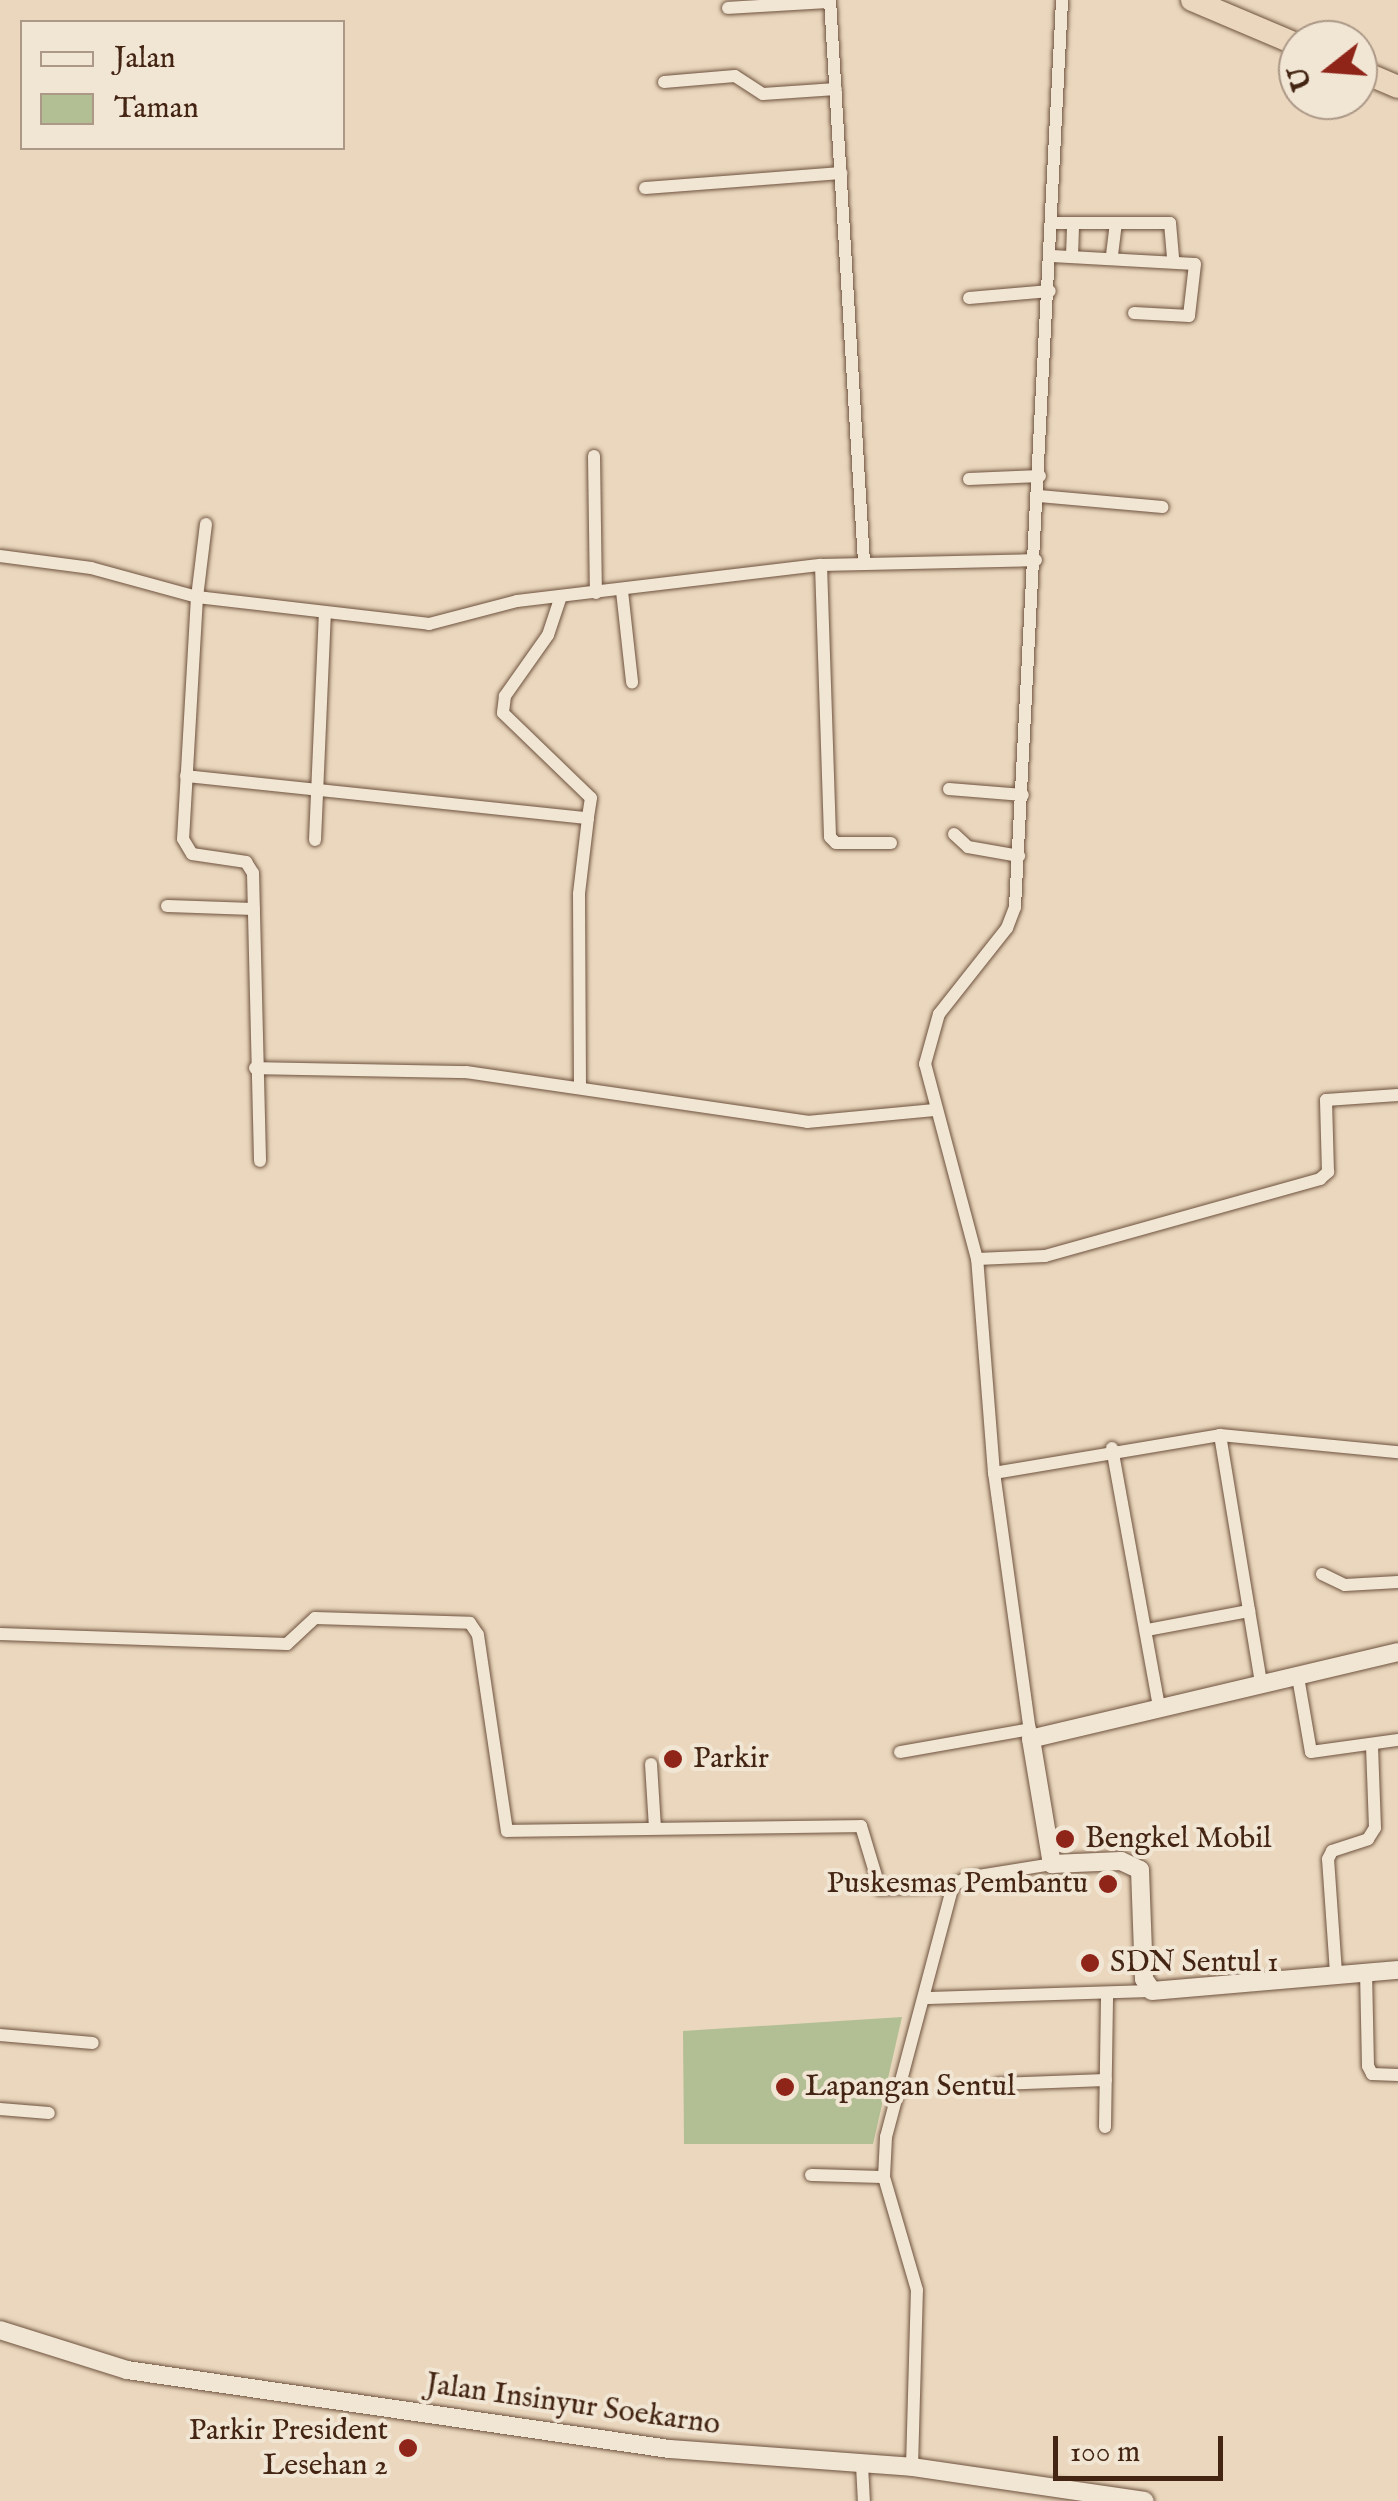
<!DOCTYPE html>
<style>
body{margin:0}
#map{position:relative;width:1398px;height:2501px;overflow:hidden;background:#ead7bd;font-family:"IM FELL English",serif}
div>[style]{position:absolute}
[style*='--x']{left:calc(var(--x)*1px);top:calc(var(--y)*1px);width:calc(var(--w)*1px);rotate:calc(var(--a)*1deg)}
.green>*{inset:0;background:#b2bf94}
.roads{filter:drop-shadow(0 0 2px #6e523e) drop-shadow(0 0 2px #6e523e)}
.minor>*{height:12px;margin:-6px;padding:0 6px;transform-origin:6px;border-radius:6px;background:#f1e5d4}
.tertiary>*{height:18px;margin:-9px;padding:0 9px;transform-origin:9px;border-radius:9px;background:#f1e5d4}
.secondary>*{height:18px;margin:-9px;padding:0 9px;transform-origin:9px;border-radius:9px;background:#f1e5d4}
.trunk>*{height:22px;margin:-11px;padding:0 11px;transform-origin:11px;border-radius:11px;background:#ead7bd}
.dots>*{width:28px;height:28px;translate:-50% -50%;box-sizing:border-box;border:5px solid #f1e5d4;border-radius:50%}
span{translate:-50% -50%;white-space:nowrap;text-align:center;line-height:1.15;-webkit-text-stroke:8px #f1e5d4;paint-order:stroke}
.poi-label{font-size:30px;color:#442513}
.left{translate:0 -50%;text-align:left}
.right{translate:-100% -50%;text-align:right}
.street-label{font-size:30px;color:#442513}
.legend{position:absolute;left:20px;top:20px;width:325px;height:130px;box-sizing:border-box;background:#f1e5d4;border:2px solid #ac9887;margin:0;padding:12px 18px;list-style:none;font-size:30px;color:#442513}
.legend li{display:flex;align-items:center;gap:20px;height:50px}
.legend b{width:50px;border:2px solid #ac9887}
.north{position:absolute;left:1278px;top:20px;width:100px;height:100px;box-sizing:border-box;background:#f1e5d4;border:2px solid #ac9887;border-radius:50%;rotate:253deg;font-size:28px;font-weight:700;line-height:40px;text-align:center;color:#442513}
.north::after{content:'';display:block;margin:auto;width:35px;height:45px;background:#8f2418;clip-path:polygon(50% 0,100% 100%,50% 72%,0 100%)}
.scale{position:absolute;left:1053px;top:2436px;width:170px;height:45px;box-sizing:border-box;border:5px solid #442513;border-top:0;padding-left:12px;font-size:30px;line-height:35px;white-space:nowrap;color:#442513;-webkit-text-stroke:8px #f1e5d4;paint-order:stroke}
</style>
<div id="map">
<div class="green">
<div style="clip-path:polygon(902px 2017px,873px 2144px,684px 2144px,683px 2031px)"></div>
</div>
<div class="roads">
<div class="minor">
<div style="--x:830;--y:0;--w:564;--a:86.54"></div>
<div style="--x:728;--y:8;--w:102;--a:-3.4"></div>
<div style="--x:664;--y:82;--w:71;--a:-4.8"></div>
<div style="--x:735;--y:76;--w:33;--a:33"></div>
<div style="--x:763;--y:94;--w:73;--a:-3.9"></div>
<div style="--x:645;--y:188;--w:197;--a:-4.4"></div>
<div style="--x:1054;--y:223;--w:116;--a:0"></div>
<div style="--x:1170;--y:223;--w:37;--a:85"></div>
<div style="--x:1112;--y:255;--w:31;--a:-83"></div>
<div style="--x:1052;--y:256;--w:143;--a:3.2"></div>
<div style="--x:1195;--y:264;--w:52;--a:96.6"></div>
<div style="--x:1189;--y:316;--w:55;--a:-176.9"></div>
<div style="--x:1072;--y:256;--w:33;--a:-88"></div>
<div style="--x:969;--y:298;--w:81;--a:-4.9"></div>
<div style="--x:594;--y:456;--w:137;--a:89.2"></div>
<div style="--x:969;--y:479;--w:71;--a:-2.4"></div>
<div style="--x:1039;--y:496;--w:124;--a:5.1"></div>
<div style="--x:206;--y:524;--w:74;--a:97"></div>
<div style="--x:197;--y:597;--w:234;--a:6.6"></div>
<div style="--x:429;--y:624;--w:91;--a:-14.6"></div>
<div style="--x:517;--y:601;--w:306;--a:-6.8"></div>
<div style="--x:821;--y:565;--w:215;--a:-1.3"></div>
<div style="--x:0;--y:556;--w:92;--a:7.5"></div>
<div style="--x:91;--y:568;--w:110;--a:15.3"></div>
<div style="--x:197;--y:597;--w:242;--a:93.3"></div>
<div style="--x:183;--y:839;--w:17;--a:59"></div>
<div style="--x:192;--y:854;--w:55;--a:8.4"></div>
<div style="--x:246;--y:862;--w:13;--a:58"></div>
<div style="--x:253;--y:873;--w:288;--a:88.6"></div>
<div style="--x:821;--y:565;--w:272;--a:88.1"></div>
<div style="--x:830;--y:837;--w:8;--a:45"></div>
<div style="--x:836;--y:843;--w:55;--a:0"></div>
<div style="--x:622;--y:591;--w:92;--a:83.7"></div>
<div style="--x:561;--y:596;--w:41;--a:108.4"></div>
<div style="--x:548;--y:635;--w:75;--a:125.2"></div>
<div style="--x:505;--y:696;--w:17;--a:97"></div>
<div style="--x:503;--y:713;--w:122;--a:44"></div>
<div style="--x:591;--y:798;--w:20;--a:99"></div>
<div style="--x:186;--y:776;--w:404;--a:6"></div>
<div style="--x:588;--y:818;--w:77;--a:96.8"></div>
<div style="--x:579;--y:894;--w:193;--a:89.7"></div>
<div style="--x:949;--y:789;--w:74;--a:4.6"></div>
<div style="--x:954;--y:834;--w:19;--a:43"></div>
<div style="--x:968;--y:847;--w:52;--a:10"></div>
<div style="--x:315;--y:840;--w:227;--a:-87.5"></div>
<div style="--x:167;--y:906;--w:87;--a:2"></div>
<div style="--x:255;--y:1068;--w:211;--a:1.1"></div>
<div style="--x:466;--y:1072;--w:345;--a:8.3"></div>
<div style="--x:807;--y:1122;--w:128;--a:-5.4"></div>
<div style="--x:977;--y:1259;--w:68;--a:-2.5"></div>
<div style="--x:1045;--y:1256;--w:286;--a:-15.6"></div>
<div style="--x:1320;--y:1179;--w:11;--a:-41"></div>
<div style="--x:1328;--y:1172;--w:72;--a:-91.6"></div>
<div style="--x:1326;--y:1100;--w:72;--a:-4"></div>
<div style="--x:1220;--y:1435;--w:250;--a:80.6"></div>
<div style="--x:1112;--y:1448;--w:263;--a:79.7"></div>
<div style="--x:994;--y:1473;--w:229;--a:-9.5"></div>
<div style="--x:1220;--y:1435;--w:179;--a:5.5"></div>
<div style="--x:1322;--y:1574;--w:25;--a:26"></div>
<div style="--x:1345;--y:1585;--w:53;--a:-3.2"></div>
<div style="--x:1147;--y:1630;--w:104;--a:-10.6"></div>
<div style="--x:0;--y:1634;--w:287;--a:2"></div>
<div style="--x:287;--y:1644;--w:38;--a:-43"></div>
<div style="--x:315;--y:1618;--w:155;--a:1.8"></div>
<div style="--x:470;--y:1623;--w:14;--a:56"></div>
<div style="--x:478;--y:1635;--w:198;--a:81.6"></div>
<div style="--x:507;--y:1831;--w:354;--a:-0.8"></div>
<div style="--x:861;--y:1826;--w:66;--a:73.2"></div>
<div style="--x:880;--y:1889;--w:73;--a:-2.4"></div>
<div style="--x:1298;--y:1677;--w:76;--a:80.2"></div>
<div style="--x:1311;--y:1752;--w:88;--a:-7.9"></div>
<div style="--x:1031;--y:1739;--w:269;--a:-97.9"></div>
<div style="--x:994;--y:1473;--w:215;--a:-94.5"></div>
<div style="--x:977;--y:1259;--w:202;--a:-104.9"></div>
<div style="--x:925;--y:1064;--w:52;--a:-74.4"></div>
<div style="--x:939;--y:1014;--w:110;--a:-51.7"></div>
<div style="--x:1007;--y:928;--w:22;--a:-69"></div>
<div style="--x:1015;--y:907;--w:908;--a:-87.03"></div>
<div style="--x:900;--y:1752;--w:132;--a:-10"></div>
<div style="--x:651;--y:1764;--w:64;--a:86.4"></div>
<div style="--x:1366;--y:1971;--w:95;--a:88.8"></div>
<div style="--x:1368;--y:2066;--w:9;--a:63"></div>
<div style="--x:1372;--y:2074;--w:26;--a:2"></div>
<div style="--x:1336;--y:1973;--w:114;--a:-94"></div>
<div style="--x:1328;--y:1859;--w:9;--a:-63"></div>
<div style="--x:1332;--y:1851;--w:38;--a:-18"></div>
<div style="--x:1368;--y:1839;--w:13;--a:-58"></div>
<div style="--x:1375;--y:1828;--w:81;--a:-92.1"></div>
<div style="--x:927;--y:1998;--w:225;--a:-1.8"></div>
<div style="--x:0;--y:2035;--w:93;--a:4.9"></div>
<div style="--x:998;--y:2084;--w:108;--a:-2.1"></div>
<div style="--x:0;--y:2109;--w:49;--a:4.7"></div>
<div style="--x:1105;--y:2127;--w:134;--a:-89.1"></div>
<div style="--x:811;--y:2175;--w:73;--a:1.6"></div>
<div style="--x:862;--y:2465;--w:36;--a:87"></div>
<div style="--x:912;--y:2467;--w:177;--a:-88.4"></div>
<div style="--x:917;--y:2290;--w:118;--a:-106.3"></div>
<div style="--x:884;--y:2177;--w:40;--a:-87.1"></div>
<div style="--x:886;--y:2137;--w:260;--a:-75.1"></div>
<div style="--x:953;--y:1886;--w:15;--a:-32"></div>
<div style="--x:966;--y:1878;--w:87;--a:-9.2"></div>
</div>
<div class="tertiary">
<div style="--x:1398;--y:1652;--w:377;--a:166.7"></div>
<div style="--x:1031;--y:1739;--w:127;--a:80.5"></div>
<div style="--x:1052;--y:1864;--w:69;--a:-2.5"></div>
<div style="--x:1121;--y:1861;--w:21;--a:25"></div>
<div style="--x:1140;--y:1870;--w:109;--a:87.9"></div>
<div style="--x:1144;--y:1979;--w:14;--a:56"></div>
<div style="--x:1152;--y:1991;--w:247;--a:-4.9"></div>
</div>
<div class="secondary">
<div style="--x:0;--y:2330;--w:133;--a:17.5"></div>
<div style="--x:127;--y:2370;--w:548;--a:8.29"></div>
<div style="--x:669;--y:2449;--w:244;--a:4.2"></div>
<div style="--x:912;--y:2467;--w:235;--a:8.3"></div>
</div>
<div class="trunk">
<div style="--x:1192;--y:0;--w:115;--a:23"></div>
<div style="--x:1358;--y:70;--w:43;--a:23"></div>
</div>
</div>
<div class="dots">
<div style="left:673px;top:1759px;background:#8f2418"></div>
<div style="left:1065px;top:1839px;background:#8f2418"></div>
<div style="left:1108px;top:1884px;background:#8f2418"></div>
<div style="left:1090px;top:1963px;background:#8f2418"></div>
<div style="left:785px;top:2087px;background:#8f2418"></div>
<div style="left:408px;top:2448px;background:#8f2418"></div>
</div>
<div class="poi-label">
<span class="left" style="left:693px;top:1759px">Parkir</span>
<span class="left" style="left:1085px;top:1839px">Bengkel Mobil</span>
<span class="right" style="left:1088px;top:1884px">Puskesmas Pembantu</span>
<span class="left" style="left:1110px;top:1963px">SDN Sentul 1</span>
<span class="left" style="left:805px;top:2087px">Lapangan Sentul</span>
<span class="right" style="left:388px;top:2448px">Parkir President<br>Lesehan 2</span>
</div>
<div class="street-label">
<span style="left:573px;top:2405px;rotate:8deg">Jalan Insinyur Soekarno</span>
</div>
<ul class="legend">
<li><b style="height:12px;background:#f1e5d4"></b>Jalan</li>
<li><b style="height:28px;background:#b2bf94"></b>Taman</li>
</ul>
<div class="north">U</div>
<div class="scale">100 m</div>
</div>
